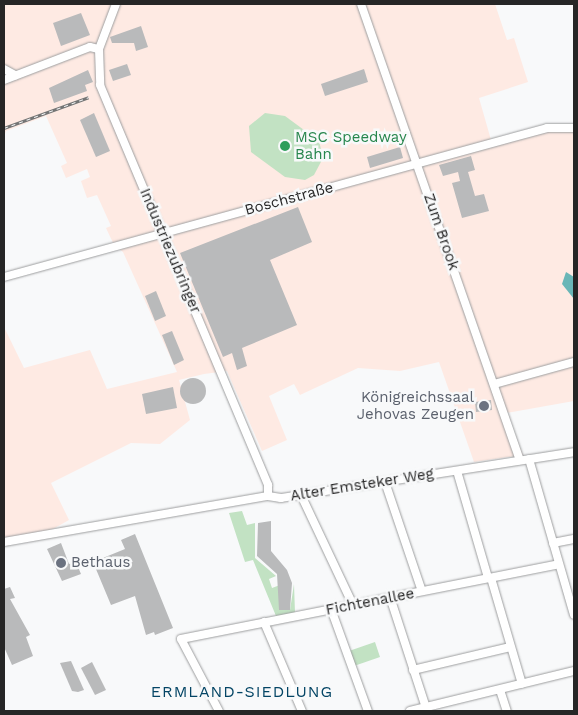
<!DOCTYPE html>
<meta charset="utf-8">
<style>
body{margin:0}
#map{position:relative;width:578px;height:715px;overflow:hidden;background:#f8f9fa;font-family:"Work Sans",sans-serif}
div>[style]{position:absolute}
[style*='--x']{left:calc(var(--x)*1px);top:calc(var(--y)*1px);width:calc(var(--w)*1px);rotate:calc(var(--a)*1deg)}
.industrial>*{inset:0;background:#feeae3}
.green>*{inset:0;background:#c2e2c3}
.water>*{inset:0;background:#69b6b7}
.building>*{inset:0;background:#b9babb}
.round{border-radius:50%}
.roads{filter:drop-shadow(0 0 1px #9d9e9f) drop-shadow(0 0 1px #9d9e9f)}
.minor>*{height:8px;margin:-4px;padding:0 4px;transform-origin:4px;border-radius:4px;background:#fff}
.rail>*{height:3px;margin-top:-1.5px;transform-origin:0;background:repeating-linear-gradient(90deg,#f8f9fa 0 4px,#747575 0 8px);box-sizing:border-box;border-block:1px solid #747575}
.dots>*{width:14px;height:14px;translate:-50% -50%;box-sizing:border-box;border:2px solid #f8f9fa;border-radius:50%}
span{translate:-50% -50%;white-space:nowrap;text-align:center;line-height:1.15;-webkit-text-stroke:5px #f8f9fa;paint-order:stroke}
.leisure-label{font-size:15px;color:#27864d}
.left{translate:0 -50%;text-align:left}
.street-label{font-size:15px;color:#262626}
.worship-label{font-size:15px;color:#5b616d}
.right{translate:-100% -50%;text-align:right}
.neighbourhood-label{font-size:16px;color:#044565;letter-spacing:1px}
.frame{position:absolute;inset:0;border:5px solid #262626;pointer-events:none}
</style>
<div id="map">
<div class="industrial">
<div style="clip-path:polygon(4px 4px,495px 4px,507px 40px,514px 38px,528px 82px,479px 98px,491px 140px,551px 125px,574px 128px,574px 401px,506px 413px,523px 455px,474px 462px,439px 362px,400px 371px,358px 368px,300px 395px,294px 384px,269px 396px,287px 440px,262px 451px,227px 371px,204px 374px,179px 380px,190px 420px,160px 444px,131px 443px,51px 483px,69px 520px,44px 534px,4px 538px,4px 327px,24px 368px,90px 350px,107px 389px,177px 372px,123px 252px,114px 245px,106px 228px,111px 226px,97px 195px,87px 198px,81px 181px,90px 177px,87px 169px,66px 178px,61px 166px,67px 163px,46px 116px,6px 131px,4px 137px)"></div>
</div>
<div class="green">
<div style="clip-path:polygon(265px 113px,285px 116px,319px 141px,323px 158px,314px 175px,305px 180px,285px 177px,251px 152px,249px 126px)"></div>
<div style="clip-path:polygon(242px 511px,247px 525px,255px 523px,255px 558px,276px 576px,269px 579px,272px 588px,280px 585px,280px 610px,290px 610px,294px 584px,295px 613px,276px 616px,253px 560px,245px 562px,229px 513px)"></div>
<div style="clip-path:polygon(375px 642px,380px 657px,354px 666px,349px 651px)"></div>
</div>
<div class="water">
<div style="clip-path:polygon(566px 272px,574px 277px,574px 299px,562px 284px)"></div>
</div>
<div class="building">
<div style="clip-path:polygon(81px 13px,90px 35px,61px 46px,53px 23px)"></div>
<div style="clip-path:polygon(141px 26px,148px 47px,136px 51px,134px 43px,112px 43px,110px 37px)"></div>
<div style="clip-path:polygon(127px 64px,131px 75px,113px 81px,109px 70px)"></div>
<div style="clip-path:polygon(364px 69px,368px 82px,325px 96px,321px 84px)"></div>
<div style="clip-path:polygon(88px 70px,93px 82px,85px 85px,87px 91px,54px 103px,49px 88px)"></div>
<div style="clip-path:polygon(94px 113px,110px 151px,96px 157px,80px 120px)"></div>
<div style="clip-path:polygon(400px 147px,403px 158px,370px 168px,367px 157px)"></div>
<div style="clip-path:polygon(471px 156px,475px 170px,468px 172px,475px 196px,484px 194px,489px 211px,462px 218px,452px 183px,460px 181px,458px 172px,443px 176px,439px 165px)"></div>
<div style="clip-path:polygon(298px 207px,312px 242px,270px 260px,297px 325px,242px 348px,247px 366px,237px 370px,232px 353px,223px 357px,180px 253px)"></div>
<div style="clip-path:polygon(156px 291px,166px 316px,155px 321px,145px 296px)"></div>
<div style="clip-path:polygon(172px 331px,184px 360px,174px 365px,162px 335px)"></div>
<div class="round" style="left:180px;top:378px;width:26px;height:26px"></div>
<div style="clip-path:polygon(173px 387px,177px 408px,146px 414px,142px 394px)"></div>
<div style="clip-path:polygon(491px 400px,492px 410px,476px 412px,475px 402px)"></div>
<div style="clip-path:polygon(271px 521px,271px 551px,287px 570px,292px 583px,290px 610px,279px 610px,277px 574px,257px 556px,258px 523px)"></div>
<div style="clip-path:polygon(135px 534px,173px 628px,155px 635px,154px 632px,146px 635px,135px 596px,111px 605px,93px 562px,125px 549px,121px 540px)"></div>
<div style="clip-path:polygon(61px 543px,69px 564px,76px 562px,81px 574px,62px 581px,47px 549px)"></div>
<div style="clip-path:polygon(10px 587px,15px 598px,10px 599px,30px 635px,26px 637px,33px 656px,12px 665px,4px 647px,4px 589px)"></div>
<div style="clip-path:polygon(71px 661px,84px 690px,78px 692px,72px 691px,60px 663px)"></div>
<div style="clip-path:polygon(92px 662px,106px 690px,95px 695px,81px 668px)"></div>
</div>
<div class="roads">
<div class="minor">
<div style="--x:116;--y:4;--w:48;--a:110.7"></div>
<div style="--x:99;--y:49;--w:36;--a:88"></div>
<div style="--x:100;--y:85;--w:434;--a:67.2"></div>
<div style="--x:268;--y:485;--w:11;--a:90"></div>
<div style="--x:361;--y:4;--w:483;--a:70.8"></div>
<div style="--x:4;--y:69;--w:13;--a:29"></div>
<div style="--x:4;--y:80;--w:92;--a:-21"></div>
<div style="--x:90;--y:47;--w:9;--a:13"></div>
<div style="--x:4;--y:277;--w:563;--a:-15.34"></div>
<div style="--x:547;--y:128;--w:27;--a:0"></div>
<div style="--x:494;--y:384;--w:83;--a:-15.4"></div>
<div style="--x:529;--y:459;--w:162;--a:73.9"></div>
<div style="--x:457;--y:471;--w:111;--a:73.8"></div>
<div style="--x:385;--y:482;--w:115;--a:71.3"></div>
<div style="--x:301;--y:495;--w:122;--a:64.7"></div>
<div style="--x:4;--y:542;--w:268;--a:-9.9"></div>
<div style="--x:268;--y:496;--w:13;--a:9"></div>
<div style="--x:281;--y:498;--w:297;--a:-8.9"></div>
<div style="--x:553;--y:543;--w:21;--a:-11"></div>
<div style="--x:491;--y:578;--w:110;--a:73.7"></div>
<div style="--x:390;--y:597;--w:117;--a:72"></div>
<div style="--x:331;--y:609;--w:109;--a:70.1"></div>
<div style="--x:264;--y:622;--w:97;--a:66.9"></div>
<div style="--x:413;--y:670;--w:100;--a:-13.3"></div>
<div style="--x:500;--y:690;--w:22;--a:72"></div>
<div style="--x:219;--y:711;--w:81;--a:-117.8"></div>
<div style="--x:181;--y:639;--w:385;--a:-11.2"></div>
<div style="--x:410;--y:711;--w:169;--a:-13.7"></div>
</div>
</div>
<div class="rail">
<div style="--x:4;--y:128;--w:90;--a:-20"></div>
</div>
<div class="dots">
<div style="left:285px;top:146px;background:#2e9e5b"></div>
<div style="left:484px;top:406px;background:#6b7280"></div>
<div style="left:61px;top:563px;background:#6b7280"></div>
</div>
<div class="leisure-label">
<span class="left" style="left:295px;top:146px">MSC Speedway<br>Bahn</span>
</div>
<div class="street-label">
<span style="left:289px;top:199px;rotate:-15deg">Boschstraße</span>
<span style="left:441px;top:232px;rotate:71deg">Zum Brook</span>
<span style="left:170px;top:251px;rotate:67deg">Industriezubringer</span>
<span style="left:362px;top:485px;rotate:-9deg">Alter Emsteker Weg</span>
<span style="left:370px;top:602px;rotate:-11deg">Fichtenallee</span>
</div>
<div class="worship-label">
<span class="right" style="left:474px;top:406px">Königreichssaal<br>Jehovas Zeugen</span>
<span class="left" style="left:71px;top:563px">Bethaus</span>
</div>
<div class="neighbourhood-label">
<span style="left:242px;top:692px">ERMLAND-SIEDLUNG</span>
</div>
<div class="frame"></div>
</div>
